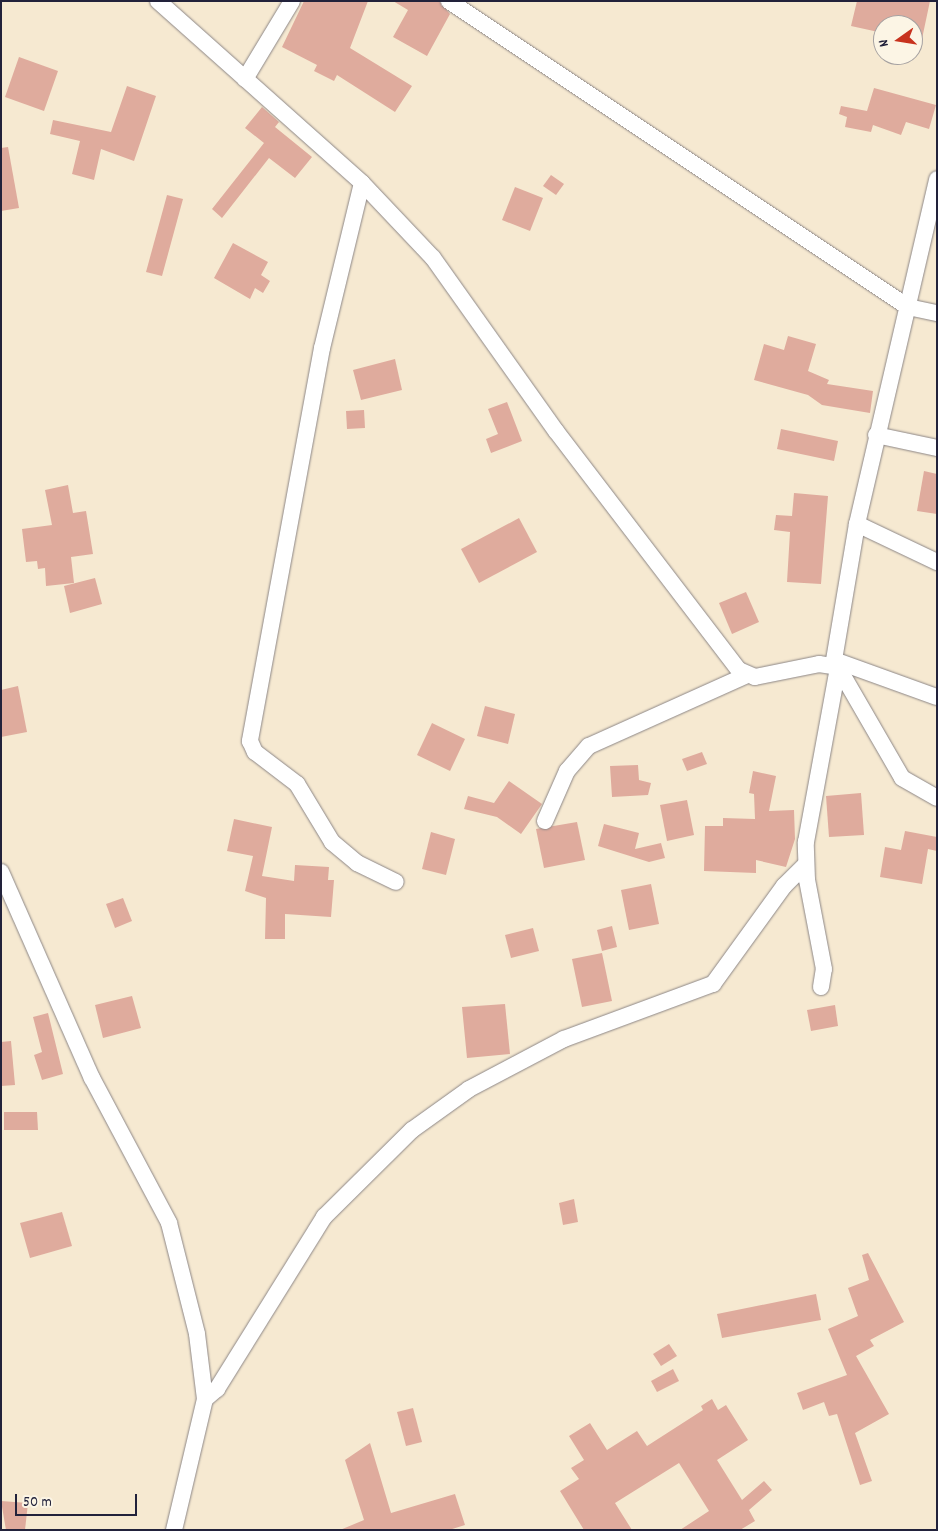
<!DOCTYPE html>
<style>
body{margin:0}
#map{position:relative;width:938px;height:1531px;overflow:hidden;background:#f6e9d1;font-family:Dekko,sans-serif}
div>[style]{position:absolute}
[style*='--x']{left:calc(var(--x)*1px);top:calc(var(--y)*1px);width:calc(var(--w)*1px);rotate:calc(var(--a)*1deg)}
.building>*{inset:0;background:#dfab9d}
.roads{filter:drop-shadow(0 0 1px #8c8686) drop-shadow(0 0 1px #8c8686)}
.minor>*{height:16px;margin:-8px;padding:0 8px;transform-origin:8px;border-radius:8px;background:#fff}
span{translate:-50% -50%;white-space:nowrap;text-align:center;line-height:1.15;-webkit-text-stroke:4.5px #fcf5e5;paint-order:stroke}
.frame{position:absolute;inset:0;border:2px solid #22223b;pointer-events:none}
.north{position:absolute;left:873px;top:15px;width:50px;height:50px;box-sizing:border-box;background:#fcf5e5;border:1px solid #a5a1a1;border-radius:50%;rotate:257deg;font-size:14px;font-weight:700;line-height:20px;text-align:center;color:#22223b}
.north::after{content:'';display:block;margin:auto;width:18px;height:22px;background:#c8321e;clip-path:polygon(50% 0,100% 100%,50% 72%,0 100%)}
.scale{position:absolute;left:15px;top:1494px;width:122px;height:22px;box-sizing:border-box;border:2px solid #22223b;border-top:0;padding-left:6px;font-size:15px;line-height:18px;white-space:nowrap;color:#22223b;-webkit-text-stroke:4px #fcf5e5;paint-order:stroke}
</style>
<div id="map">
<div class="building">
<div style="clip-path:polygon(304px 1px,368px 1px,350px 48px,412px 86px,395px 112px,337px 75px,334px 81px,314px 71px,317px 65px,282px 47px)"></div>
<div style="clip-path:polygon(393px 1px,439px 1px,450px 14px,427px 56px,393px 37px,408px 10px)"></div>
<div style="clip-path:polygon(857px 1px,930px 1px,919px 53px,913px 53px,913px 25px,883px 25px,883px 33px,851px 26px)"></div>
<div style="clip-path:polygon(19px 57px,58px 71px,44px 111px,5px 97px)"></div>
<div style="clip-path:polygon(127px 86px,156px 96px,134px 161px,101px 149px,94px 180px,72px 174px,80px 141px,50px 134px,53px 120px,111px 132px)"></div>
<div style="clip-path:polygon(874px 88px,936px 105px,929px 129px,906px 122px,901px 135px,873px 125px,871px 132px,845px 127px,847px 117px,839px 114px,841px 106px,867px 111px)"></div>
<div style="clip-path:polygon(262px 107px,279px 122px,275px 127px,312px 157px,295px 178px,269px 158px,222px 218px,212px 209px,264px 143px,245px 128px)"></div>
<div style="clip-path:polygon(8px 147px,19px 208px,1px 211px,1px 148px)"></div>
<div style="clip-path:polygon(551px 175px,564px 184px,556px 195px,543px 186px)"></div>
<div style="clip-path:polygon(515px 187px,543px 198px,530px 231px,502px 220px)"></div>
<div style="clip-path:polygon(167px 195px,183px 199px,162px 276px,146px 272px)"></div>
<div style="clip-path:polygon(233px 243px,268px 262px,261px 275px,270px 281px,263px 293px,255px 288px,250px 299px,214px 278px)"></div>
<div style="clip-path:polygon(788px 336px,816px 344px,808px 371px,829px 380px,827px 384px,873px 391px,870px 413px,822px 405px,808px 395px,754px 380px,764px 344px,784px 350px)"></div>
<div style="clip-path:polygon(395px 359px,402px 390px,361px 400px,353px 370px)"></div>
<div style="clip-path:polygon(507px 402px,522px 441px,491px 453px,486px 439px,498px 434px,488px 409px)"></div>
<div style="clip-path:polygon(364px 410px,365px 428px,347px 429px,346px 411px)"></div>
<div style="clip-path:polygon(781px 429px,838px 441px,834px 461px,777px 449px)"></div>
<div style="clip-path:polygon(924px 471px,937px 474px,937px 514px,917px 511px)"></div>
<div style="clip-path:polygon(68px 485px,73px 513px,86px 511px,93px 554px,71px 557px,74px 583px,46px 586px,45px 568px,38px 569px,37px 561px,26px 562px,22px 529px,52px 525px,45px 490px)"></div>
<div style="clip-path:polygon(794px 493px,828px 496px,821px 584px,787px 582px,790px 532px,774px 530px,776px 515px,792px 516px)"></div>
<div style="clip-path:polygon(519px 518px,537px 552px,479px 583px,461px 549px)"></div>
<div style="clip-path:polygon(95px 578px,102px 604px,70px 613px,64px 586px)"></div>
<div style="clip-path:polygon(746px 592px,759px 622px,732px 634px,719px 603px)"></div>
<div style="clip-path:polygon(18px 686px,27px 732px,1px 737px,1px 690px)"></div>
<div style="clip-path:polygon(485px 706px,515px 714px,508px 744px,477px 736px)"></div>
<div style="clip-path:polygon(432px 723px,465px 739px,450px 771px,417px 755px)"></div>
<div style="clip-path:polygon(702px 752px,707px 764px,687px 771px,682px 759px)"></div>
<div style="clip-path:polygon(638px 765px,639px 780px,651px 783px,648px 795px,612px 797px,610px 766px)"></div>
<div style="clip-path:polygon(753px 771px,776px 776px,769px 811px,794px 810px,795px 839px,786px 867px,756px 860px,756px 873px,704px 871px,705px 826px,723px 826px,723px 818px,755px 819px,754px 794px,749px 793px)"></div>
<div style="clip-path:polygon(509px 781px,542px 804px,521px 834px,497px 817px,464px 809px,468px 796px,494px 803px)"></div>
<div style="clip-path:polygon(861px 793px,864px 835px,829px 837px,826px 796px)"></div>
<div style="clip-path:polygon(687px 800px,694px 835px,667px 841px,660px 805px)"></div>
<div style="clip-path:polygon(234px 819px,272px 827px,262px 876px,294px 881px,295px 865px,329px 867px,328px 880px,334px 880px,331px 917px,285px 914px,285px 939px,265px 939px,266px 898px,245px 891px,253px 856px,227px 851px)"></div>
<div style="clip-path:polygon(577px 822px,585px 860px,544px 868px,536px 829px)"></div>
<div style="clip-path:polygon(604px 824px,639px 833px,635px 849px,661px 843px,665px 858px,649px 862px,598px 846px)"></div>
<div style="clip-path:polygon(905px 831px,937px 837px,937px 851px,928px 849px,922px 884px,880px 877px,885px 847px,901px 850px)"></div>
<div style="clip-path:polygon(431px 832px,455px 839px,446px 875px,422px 869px)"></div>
<div style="clip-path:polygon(651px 884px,659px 924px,629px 930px,621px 890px)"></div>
<div style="clip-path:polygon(123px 898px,132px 921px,115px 928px,106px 904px)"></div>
<div style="clip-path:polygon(612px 926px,617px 947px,602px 951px,597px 930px)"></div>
<div style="clip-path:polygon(533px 928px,539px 951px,511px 958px,505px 935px)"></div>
<div style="clip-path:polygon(602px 953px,612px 1001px,582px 1007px,572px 959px)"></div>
<div style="clip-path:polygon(132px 996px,141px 1028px,103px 1038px,95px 1005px)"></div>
<div style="clip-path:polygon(505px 1004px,510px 1054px,467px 1058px,462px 1007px)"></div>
<div style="clip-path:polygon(835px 1005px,838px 1026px,811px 1031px,807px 1010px)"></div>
<div style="clip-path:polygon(48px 1013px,63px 1074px,42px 1080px,34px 1055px,42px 1052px,33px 1017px)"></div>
<div style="clip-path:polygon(11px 1041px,15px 1085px,1px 1086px,1px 1042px)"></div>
<div style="clip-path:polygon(4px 1112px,37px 1112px,38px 1130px,4px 1130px)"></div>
<div style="clip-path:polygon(574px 1199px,578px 1222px,563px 1225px,559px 1203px)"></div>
<div style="clip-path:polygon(62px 1212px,72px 1246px,30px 1258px,20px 1223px)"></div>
<div style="clip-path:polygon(868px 1253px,904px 1322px,870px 1340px,874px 1346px,856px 1356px,889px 1414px,855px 1433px,872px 1481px,860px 1485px,837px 1414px,829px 1416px,824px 1402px,803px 1410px,797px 1393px,847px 1375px,828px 1329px,858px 1316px,848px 1288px,869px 1280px,862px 1255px)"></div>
<div style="clip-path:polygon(816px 1294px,821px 1320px,722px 1338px,717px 1314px)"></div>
<div style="clip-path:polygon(669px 1344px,677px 1356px,661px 1366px,653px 1354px)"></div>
<div style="clip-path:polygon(673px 1369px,679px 1381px,657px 1392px,651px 1381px)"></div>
<div style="clip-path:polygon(712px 1399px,718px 1410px,726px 1405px,748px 1440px,717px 1460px,742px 1500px,764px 1481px,772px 1490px,749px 1510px,755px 1521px,740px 1530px,680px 1530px,709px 1511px,679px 1463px,615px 1503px,632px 1530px,584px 1530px,560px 1491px,579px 1479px,571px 1468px,584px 1460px,569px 1436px,590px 1423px,607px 1450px,637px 1431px,647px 1446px,703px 1410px,701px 1406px)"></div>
<div style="clip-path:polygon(413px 1408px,422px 1442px,406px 1446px,397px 1412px)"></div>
<div style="clip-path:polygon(370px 1443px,391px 1513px,455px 1494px,465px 1525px,449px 1530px,340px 1530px,364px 1520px,345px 1460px)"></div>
<div style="clip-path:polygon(1px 1501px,28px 1503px,25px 1530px,6px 1530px)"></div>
</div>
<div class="roads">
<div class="minor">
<div style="--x:158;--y:1;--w:273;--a:41.7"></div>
<div style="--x:362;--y:183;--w:103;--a:46.6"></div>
<div style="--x:433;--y:258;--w:212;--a:54.6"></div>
<div style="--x:556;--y:431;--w:301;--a:52.6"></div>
<div style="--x:739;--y:670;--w:17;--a:24"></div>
<div style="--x:755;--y:677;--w:65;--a:-11.5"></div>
<div style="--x:819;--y:664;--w:19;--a:9"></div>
<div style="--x:838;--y:667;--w:128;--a:60"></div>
<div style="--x:902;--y:778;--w:40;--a:29.7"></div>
<div style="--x:449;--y:1;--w:552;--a:33.69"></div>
<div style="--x:908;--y:307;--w:30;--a:12"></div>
<div style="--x:245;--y:79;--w:91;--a:-58.9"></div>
<div style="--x:362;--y:183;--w:170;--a:103.6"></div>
<div style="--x:322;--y:348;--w:400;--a:100.4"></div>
<div style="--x:250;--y:741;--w:12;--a:66"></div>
<div style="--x:255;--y:752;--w:53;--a:37.3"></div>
<div style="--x:297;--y:784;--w:68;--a:58.9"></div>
<div style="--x:332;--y:842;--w:33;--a:40"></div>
<div style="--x:357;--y:863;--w:43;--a:26"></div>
<div style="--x:876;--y:435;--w:62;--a:12"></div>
<div style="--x:857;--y:524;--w:89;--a:25.4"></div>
<div style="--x:834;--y:660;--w:109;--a:19.8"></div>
<div style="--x:545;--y:821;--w:55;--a:-66.3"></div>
<div style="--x:567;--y:771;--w:33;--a:-49"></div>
<div style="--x:589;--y:746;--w:171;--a:-24.2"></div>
<div style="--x:1;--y:872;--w:225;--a:66.2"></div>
<div style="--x:92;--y:1078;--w:164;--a:62"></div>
<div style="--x:169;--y:1223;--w:114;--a:75.8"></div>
<div style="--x:197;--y:1334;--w:65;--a:83"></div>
<div style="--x:205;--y:1399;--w:135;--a:103.3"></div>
<div style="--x:821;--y:987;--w:18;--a:-81"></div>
<div style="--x:824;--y:969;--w:91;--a:-100.8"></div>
<div style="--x:807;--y:880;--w:38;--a:-92"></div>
<div style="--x:806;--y:842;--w:178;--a:-79.6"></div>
<div style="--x:838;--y:667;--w:8;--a:-120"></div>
<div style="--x:834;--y:660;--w:138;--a:-80.4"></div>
<div style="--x:857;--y:524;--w:354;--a:-76.9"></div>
<div style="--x:205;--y:1399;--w:16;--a:-40"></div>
<div style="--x:217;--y:1389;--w:203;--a:-58.1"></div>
<div style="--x:324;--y:1217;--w:124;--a:-44.7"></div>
<div style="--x:412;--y:1130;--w:70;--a:-35.7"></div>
<div style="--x:469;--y:1089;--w:107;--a:-27.8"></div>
<div style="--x:564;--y:1039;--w:159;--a:-20.3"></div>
<div style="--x:713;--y:984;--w:121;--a:-54.1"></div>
<div style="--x:784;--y:886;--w:30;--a:-45"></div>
</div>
</div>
<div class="frame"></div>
<div class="north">N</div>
<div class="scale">50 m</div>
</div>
